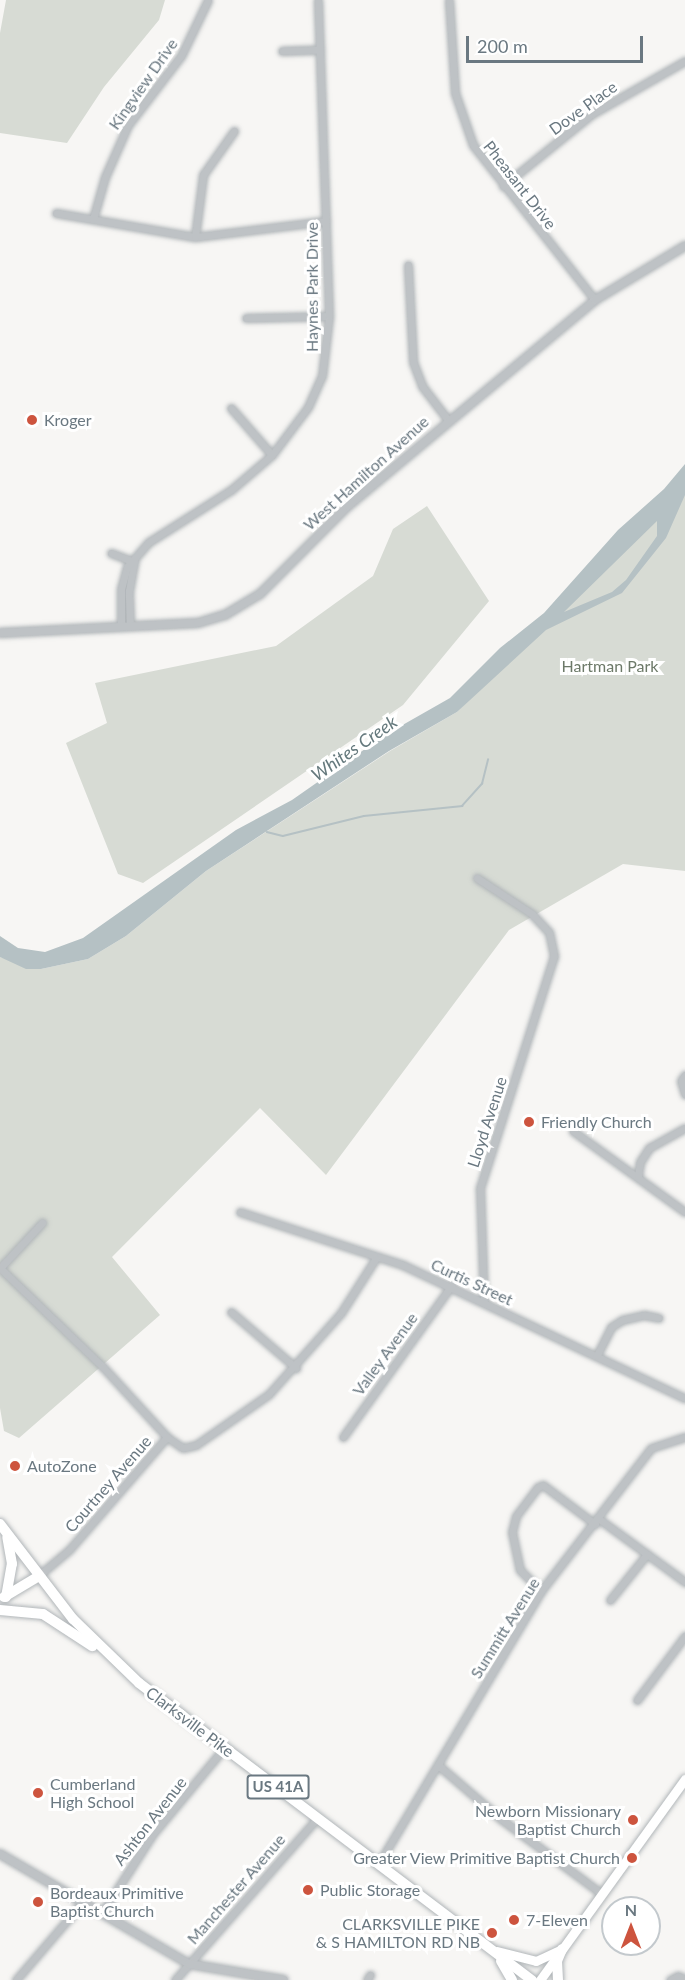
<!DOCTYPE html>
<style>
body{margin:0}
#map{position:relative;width:685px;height:1980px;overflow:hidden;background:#f7f6f4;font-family:Lato,sans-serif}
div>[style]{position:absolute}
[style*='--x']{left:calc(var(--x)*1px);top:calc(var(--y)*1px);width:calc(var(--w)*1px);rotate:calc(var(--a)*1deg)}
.green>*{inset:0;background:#d7dbd4}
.water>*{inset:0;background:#b5c1c4}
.stream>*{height:1.5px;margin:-0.75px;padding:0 0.75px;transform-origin:0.75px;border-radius:0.75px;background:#b5c1c4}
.roads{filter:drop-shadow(0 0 2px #b1b6b9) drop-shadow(0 0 2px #b1b6b9)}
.minor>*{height:7px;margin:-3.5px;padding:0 3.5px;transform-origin:3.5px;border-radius:3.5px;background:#bec2c5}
.tertiary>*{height:8px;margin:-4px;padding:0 4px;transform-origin:4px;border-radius:4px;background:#bec2c5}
.secondary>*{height:9px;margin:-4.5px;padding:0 4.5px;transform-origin:4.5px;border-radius:4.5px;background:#fff}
.primary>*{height:10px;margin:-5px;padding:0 5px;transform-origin:5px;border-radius:5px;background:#fff}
.dots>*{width:16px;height:16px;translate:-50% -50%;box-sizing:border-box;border:3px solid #fff;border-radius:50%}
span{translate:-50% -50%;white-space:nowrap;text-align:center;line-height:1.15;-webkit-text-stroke:6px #fff;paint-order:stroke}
.shield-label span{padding:2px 4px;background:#fff;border:2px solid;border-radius:4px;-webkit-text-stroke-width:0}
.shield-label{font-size:15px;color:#6a7881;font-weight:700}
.street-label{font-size:16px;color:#6a7881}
.poi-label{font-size:16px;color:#6a7881}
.left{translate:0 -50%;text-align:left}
.right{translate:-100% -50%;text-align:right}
.park-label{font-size:16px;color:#6c7968}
.water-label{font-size:18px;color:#65797d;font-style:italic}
.north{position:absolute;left:601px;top:1896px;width:60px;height:60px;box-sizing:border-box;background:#fff;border:2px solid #c3c9cd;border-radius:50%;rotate:0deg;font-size:16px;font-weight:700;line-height:24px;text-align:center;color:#6a7881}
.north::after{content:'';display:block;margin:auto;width:21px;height:27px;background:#cd543e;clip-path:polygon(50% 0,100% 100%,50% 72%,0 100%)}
.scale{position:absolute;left:466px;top:36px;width:177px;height:27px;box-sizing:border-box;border:3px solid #6a7881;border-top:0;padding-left:8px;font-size:18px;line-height:21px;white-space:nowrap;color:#6a7881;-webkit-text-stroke:4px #fff;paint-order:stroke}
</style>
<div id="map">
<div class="green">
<div style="clip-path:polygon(6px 0,165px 0,159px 20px,104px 87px,67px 143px,0 133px,0 33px)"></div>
<div style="clip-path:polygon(685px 480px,685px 871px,623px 864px,509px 930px,326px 1175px,260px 1108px,112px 1257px,160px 1315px,19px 1438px,4px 1431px,0 1408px,0 957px,41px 969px,88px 959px,126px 936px,206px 871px,390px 751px,457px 712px)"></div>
<div style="clip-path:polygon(427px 506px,489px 601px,403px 705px,143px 883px,118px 874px,66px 743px,107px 723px,95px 683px,276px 646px,373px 576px,393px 529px)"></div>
</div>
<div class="water">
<div style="clip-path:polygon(evenodd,685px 464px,685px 495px,666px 538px,622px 593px,546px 630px,457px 712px,389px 751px,206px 871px,126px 936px,88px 959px,41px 969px,26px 969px,0 957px,0 936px,18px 948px,45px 952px,83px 938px,236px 830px,292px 800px,385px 735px,450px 698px,500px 648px,544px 613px,618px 530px,664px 489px,685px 464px,657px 521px,657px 536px,626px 580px,612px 592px,564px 612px,657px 521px)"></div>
</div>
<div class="stream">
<div style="--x:267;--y:832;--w:16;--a:14"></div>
<div style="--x:283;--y:836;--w:83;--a:-13.9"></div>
<div style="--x:364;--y:816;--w:99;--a:-5.8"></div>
<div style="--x:462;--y:806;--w:30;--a:-48"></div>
<div style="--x:482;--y:784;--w:25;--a:-76"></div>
</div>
<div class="roads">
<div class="minor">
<div style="--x:449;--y:0;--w:93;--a:86.3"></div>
<div style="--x:455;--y:93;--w:55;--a:70.9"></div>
<div style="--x:473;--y:145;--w:197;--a:51.8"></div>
<div style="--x:282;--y:51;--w:38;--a:-2"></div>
<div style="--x:503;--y:186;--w:114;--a:-39"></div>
<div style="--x:592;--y:114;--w:107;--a:-29.7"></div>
<div style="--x:56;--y:213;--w:141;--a:9.8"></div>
<div style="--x:195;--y:237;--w:132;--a:-7"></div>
<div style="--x:93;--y:219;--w:44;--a:-74.1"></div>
<div style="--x:105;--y:177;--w:57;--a:-66.1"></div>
<div style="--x:128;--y:125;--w:87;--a:-52.5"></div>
<div style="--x:181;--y:56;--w:62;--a:-64.3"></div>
<div style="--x:195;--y:237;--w:63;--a:-82.6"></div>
<div style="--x:203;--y:175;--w:54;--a:-54.8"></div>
<div style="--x:408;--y:265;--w:97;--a:87"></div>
<div style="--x:413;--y:362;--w:26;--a:69"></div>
<div style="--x:422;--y:386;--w:43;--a:52.6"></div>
<div style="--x:246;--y:318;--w:83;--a:-1.4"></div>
<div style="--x:231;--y:408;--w:62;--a:48.9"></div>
<div style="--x:111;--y:553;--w:25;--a:21"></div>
<div style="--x:130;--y:626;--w:35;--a:-92"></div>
<div style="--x:129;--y:591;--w:29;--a:-80"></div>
<div style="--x:121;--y:627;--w:38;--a:-90"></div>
<div style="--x:121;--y:589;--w:23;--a:-75"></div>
<div style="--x:127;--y:567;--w:33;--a:-49"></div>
<div style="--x:149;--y:542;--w:97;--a:-32.4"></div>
<div style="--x:231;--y:490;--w:54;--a:-40.5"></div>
<div style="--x:272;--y:455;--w:60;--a:-53.1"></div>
<div style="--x:308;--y:407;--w:34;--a:-66"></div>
<div style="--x:322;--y:376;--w:60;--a:-83.3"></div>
<div style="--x:329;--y:316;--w:316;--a:-92"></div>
<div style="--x:477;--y:878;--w:66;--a:33.2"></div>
<div style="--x:532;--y:914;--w:25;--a:47"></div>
<div style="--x:549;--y:932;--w:25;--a:78"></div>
<div style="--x:554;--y:956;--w:244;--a:107.7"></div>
<div style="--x:480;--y:1188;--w:113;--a:88"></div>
<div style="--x:685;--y:1075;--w:7;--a:124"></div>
<div style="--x:681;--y:1081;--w:14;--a:73"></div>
<div style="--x:573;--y:1131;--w:138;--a:35.9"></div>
<div style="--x:638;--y:1176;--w:14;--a:-82"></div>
<div style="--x:640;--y:1162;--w:17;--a:-57"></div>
<div style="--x:649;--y:1148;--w:41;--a:-29.1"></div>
<div style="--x:240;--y:1212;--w:171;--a:18"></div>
<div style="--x:403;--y:1265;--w:312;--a:25.3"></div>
<div style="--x:0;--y:1268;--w:141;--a:43.9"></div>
<div style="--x:102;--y:1366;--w:96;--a:47.5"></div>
<div style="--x:0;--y:1268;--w:62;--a:-47"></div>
<div style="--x:231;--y:1312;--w:86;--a:40.7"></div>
<div style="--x:597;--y:1355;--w:31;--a:-63"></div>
<div style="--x:611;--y:1327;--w:13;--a:-32"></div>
<div style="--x:622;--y:1320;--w:23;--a:-13"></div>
<div style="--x:644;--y:1315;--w:15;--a:11"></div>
<div style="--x:343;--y:1437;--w:186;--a:-54.4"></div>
<div style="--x:599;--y:1519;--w:107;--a:36.2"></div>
<div style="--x:37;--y:1577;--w:42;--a:-40.2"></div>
<div style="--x:69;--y:1550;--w:150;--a:-49.1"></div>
<div style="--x:167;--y:1437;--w:19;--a:35"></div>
<div style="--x:183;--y:1448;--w:13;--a:-13"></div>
<div style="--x:196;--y:1445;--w:89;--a:-34.9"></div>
<div style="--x:269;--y:1394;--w:108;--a:-48.4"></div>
<div style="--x:341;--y:1313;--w:65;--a:-57.5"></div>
<div style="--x:541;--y:1591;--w:30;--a:-135"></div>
<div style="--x:520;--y:1570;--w:39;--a:-102"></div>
<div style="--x:512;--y:1532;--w:16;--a:-76"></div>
<div style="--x:516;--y:1516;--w:36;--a:-53"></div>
<div style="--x:538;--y:1487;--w:5;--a:-22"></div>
<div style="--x:543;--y:1485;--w:65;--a:36.9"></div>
<div style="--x:610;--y:1600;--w:59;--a:-51.2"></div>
<div style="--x:637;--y:1700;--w:80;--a:-53.1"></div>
<div style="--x:438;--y:1765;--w:83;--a:40.6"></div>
<div style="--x:501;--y:1819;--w:126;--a:36.6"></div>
<div style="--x:379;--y:1863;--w:317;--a:-59.2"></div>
<div style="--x:541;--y:1591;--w:180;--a:-52.4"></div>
<div style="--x:651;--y:1448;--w:36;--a:-18"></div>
<div style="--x:102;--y:1913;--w:93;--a:-57.3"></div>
<div style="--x:152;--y:1835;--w:113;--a:-50.4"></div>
<div style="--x:16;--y:1980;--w:101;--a:-49.4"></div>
<div style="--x:175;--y:1980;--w:217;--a:-48.7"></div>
<div style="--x:367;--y:1980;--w:6;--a:-59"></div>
<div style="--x:670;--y:1980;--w:9;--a:-27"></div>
<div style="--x:678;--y:1976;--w:8;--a:23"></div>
</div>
<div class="tertiary">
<div style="--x:0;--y:633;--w:198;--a:-2.9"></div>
<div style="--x:198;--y:623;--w:28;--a:-17"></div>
<div style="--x:225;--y:615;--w:41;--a:-31"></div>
<div style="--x:260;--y:594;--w:124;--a:-45"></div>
<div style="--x:348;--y:506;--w:322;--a:-39.8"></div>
<div style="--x:595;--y:300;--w:105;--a:-31"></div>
<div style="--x:0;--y:1854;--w:219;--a:30.2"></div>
<div style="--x:189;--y:1964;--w:96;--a:9.6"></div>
</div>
<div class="secondary">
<div style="--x:497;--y:1951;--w:40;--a:14.4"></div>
<div style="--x:536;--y:1961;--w:26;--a:-25"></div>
<div style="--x:540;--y:1980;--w:248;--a:-54.2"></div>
</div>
<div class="primary">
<div style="--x:0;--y:1524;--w:120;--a:52.5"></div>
<div style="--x:73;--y:1619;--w:92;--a:44.1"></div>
<div style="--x:139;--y:1683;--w:493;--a:37.1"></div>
<div style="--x:4;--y:1597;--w:39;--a:-31"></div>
<div style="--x:6;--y:1597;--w:34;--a:-80"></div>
<div style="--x:12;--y:1564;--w:27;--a:-100"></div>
<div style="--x:0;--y:1610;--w:43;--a:5.3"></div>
<div style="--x:43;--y:1614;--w:59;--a:33.1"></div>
<div style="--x:501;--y:1961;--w:22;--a:60"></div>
<div style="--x:558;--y:1980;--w:19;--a:-93"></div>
<div style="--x:557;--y:1961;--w:13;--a:-67"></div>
</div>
</div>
<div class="dots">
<div style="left:32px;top:420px;background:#cd543e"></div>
<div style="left:529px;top:1122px;background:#cd543e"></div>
<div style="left:15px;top:1466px;background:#cd543e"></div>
<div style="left:38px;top:1793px;background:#cd543e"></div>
<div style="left:633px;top:1820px;background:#cd543e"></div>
<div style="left:632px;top:1858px;background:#cd543e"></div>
<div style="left:308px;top:1890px;background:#cd543e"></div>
<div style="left:38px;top:1902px;background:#cd543e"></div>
<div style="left:514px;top:1920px;background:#cd543e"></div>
<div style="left:492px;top:1933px;background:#cd543e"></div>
</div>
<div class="shield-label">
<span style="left:278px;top:1787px">US 41A</span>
</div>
<div class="street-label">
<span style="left:143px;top:84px;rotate:-55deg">Kingview Drive</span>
<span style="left:583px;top:108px;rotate:-36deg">Dove Place</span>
<span style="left:520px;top:185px;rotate:52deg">Pheasant Drive</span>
<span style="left:312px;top:287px;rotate:-90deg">Haynes Park Drive</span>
<span style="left:366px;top:473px;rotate:-42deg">West Hamilton Avenue</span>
<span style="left:487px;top:1122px;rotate:-72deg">Lloyd Avenue</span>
<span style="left:472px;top:1282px;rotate:25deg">Curtis Street</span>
<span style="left:385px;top:1354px;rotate:-54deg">Valley Avenue</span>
<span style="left:108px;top:1484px;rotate:-49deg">Courtney Avenue</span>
<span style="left:505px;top:1628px;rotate:-58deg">Summitt Avenue</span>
<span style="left:190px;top:1722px;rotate:37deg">Clarksville Pike</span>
<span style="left:150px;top:1821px;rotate:-52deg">Ashton Avenue</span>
<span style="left:236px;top:1889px;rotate:-49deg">Manchester Avenue</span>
</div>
<div class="poi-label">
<span class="left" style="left:44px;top:420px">Kroger</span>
<span class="left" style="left:541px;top:1122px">Friendly Church</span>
<span class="left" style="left:27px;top:1466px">AutoZone</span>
<span class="left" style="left:50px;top:1793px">Cumberland<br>High School</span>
<span class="right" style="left:621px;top:1820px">Newborn Missionary<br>Baptist Church</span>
<span class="right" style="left:620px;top:1858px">Greater View Primitive Baptist Church</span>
<span class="left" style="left:320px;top:1890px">Public Storage</span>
<span class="left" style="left:50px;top:1902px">Bordeaux Primitive<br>Baptist Church</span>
<span class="left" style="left:526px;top:1920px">7-Eleven</span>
<span class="right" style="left:480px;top:1933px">CLARKSVILLE PIKE<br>&amp; S HAMILTON RD NB</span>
</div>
<div class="park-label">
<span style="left:610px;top:666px">Hartman Park</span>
</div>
<div class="water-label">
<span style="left:354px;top:748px;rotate:-35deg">Whites Creek</span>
</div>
<div class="north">N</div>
<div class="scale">200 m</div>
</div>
